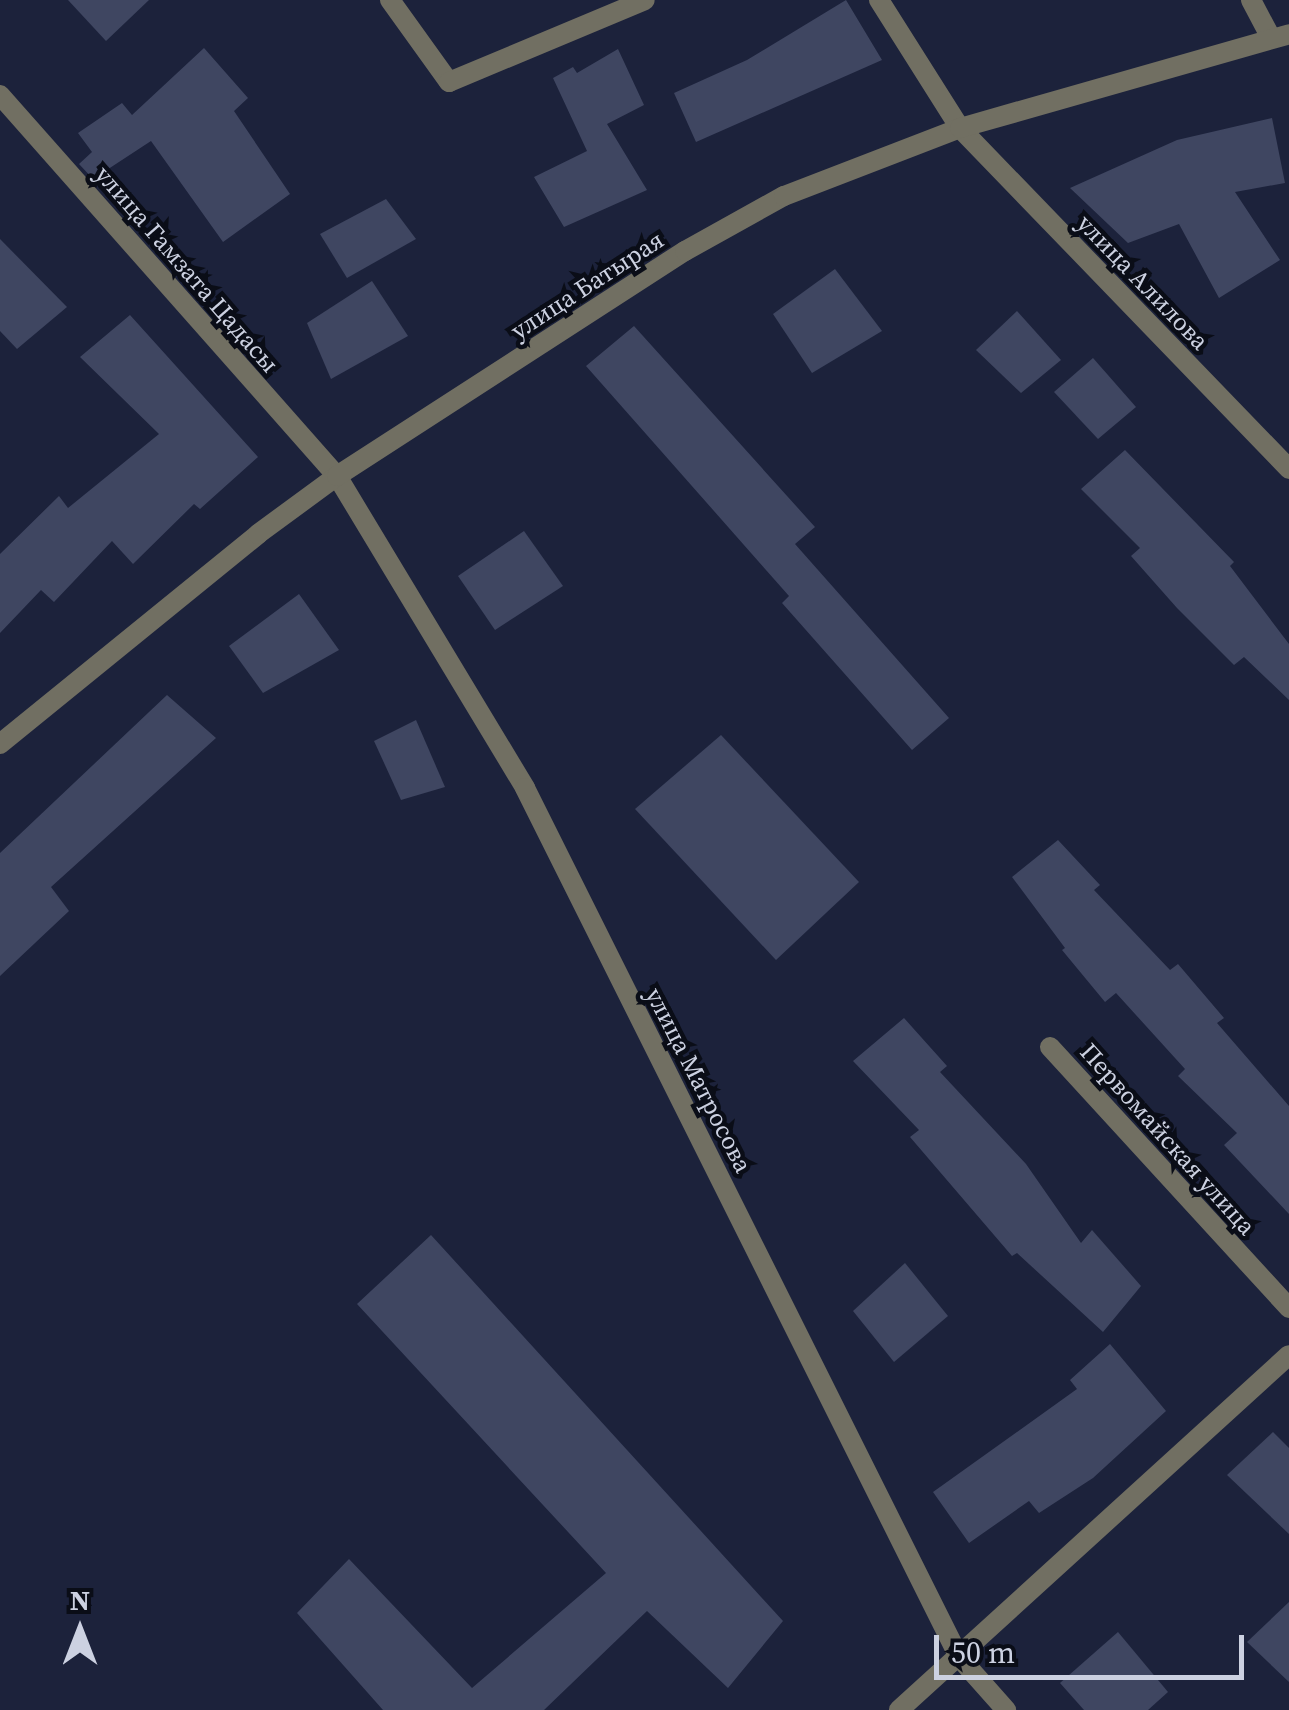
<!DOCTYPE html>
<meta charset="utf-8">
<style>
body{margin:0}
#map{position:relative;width:1289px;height:1710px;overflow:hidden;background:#1c223b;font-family:"Source Serif 4",serif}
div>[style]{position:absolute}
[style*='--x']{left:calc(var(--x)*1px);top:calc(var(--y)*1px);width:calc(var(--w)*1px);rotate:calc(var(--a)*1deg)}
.building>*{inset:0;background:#3f4661}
.street>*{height:20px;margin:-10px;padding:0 10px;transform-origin:10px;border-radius:10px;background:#716f62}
span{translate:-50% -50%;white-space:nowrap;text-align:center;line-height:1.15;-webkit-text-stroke:9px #0a0d17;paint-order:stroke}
.street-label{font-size:25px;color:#ccd1e1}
.north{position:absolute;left:30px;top:1580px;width:100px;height:100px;-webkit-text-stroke:8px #0a0d17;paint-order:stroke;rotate:0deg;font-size:28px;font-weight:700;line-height:40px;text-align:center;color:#ccd1e1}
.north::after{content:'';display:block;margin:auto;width:35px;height:45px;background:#ccd1e1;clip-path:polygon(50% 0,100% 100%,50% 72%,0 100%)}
.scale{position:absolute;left:934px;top:1635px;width:310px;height:45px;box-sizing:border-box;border:5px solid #ccd1e1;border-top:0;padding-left:12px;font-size:30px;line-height:35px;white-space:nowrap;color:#ccd1e1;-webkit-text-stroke:8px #0a0d17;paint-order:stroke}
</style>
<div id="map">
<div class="building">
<div style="clip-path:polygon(68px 0,149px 0,106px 41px)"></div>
<div style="clip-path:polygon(846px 0,882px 60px,696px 142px,674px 93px,747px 60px)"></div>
<div style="clip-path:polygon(204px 48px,248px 98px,234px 111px,290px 194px,223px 242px,151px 141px,93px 179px,79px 164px,92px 152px,78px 133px,122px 103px,132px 115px)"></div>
<div style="clip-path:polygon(618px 49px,644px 105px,607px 124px,647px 190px,564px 227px,534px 177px,587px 151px,553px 78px,573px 67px,577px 73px)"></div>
<div style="clip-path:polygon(1272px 118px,1285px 183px,1235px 192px,1280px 260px,1219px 298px,1179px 224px,1128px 243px,1070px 188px,1177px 140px)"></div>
<div style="clip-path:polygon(386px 199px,416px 239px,347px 278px,320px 234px)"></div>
<div style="clip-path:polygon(0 239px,67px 307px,17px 349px,0 331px)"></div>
<div style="clip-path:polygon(835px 269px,882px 331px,812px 373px,773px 314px)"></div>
<div style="clip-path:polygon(372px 281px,408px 336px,331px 379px,307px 323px)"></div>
<div style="clip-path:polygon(1017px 311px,1061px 360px,1021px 393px,976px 350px)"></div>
<div style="clip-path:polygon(130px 315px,258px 457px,200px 509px,194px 504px,133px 564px,112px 541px,54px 602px,41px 590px,0 633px,0 554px,59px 496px,68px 508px,159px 434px,80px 357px)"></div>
<div style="clip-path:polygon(634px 326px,815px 527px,795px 544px,949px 718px,912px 750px,782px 603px,789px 596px,586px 366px)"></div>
<div style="clip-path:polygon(1093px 358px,1136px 407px,1098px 439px,1054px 392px)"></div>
<div style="clip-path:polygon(1125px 450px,1234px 562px,1230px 566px,1289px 644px,1289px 700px,1244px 657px,1234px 665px,1177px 608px,1131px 556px,1140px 548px,1081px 489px)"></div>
<div style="clip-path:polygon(524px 531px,563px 586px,495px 630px,458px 576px)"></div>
<div style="clip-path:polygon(299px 594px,339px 650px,263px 693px,229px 646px)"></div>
<div style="clip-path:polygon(167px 695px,216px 738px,51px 887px,69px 911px,0 976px,0 853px)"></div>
<div style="clip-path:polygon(416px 720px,445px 787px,401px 800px,374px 741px)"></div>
<div style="clip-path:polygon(721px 735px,859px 882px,776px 960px,635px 809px)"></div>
<div style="clip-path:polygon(1058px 840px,1100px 885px,1094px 890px,1170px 970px,1178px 964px,1224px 1018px,1217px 1023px,1289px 1106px,1289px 1214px,1224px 1145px,1237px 1133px,1178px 1076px,1185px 1069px,1116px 993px,1105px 1002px,1062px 950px,1065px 948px,1012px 877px)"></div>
<div style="clip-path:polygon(904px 1018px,947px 1066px,940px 1072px,1026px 1164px,1081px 1243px,1092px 1230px,1141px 1286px,1103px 1332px,1017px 1253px,1012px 1256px,910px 1137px,919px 1130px,853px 1061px)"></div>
<div style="clip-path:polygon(431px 1235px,783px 1621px,728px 1688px,647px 1611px,544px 1710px,383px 1710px,297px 1613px,349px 1559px,472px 1688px,606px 1573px,357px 1304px)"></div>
<div style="clip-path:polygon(905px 1263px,948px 1316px,894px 1362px,853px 1311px)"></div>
<div style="clip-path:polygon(1110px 1344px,1166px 1411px,1093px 1478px,1039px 1513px,1029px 1501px,969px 1543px,933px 1492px,1077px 1389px,1070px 1380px)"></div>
<div style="clip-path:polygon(1273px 1432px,1289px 1448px,1289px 1534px,1227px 1475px)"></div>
<div style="clip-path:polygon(1289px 1602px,1289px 1682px,1247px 1642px)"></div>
<div style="clip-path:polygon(1118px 1632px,1168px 1692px,1148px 1710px,1084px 1710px,1060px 1683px)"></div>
</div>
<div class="street">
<div style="--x:390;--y:0;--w:101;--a:54.3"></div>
<div style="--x:449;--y:82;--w:212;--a:-22.7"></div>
<div style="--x:879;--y:0;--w:151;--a:57.7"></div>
<div style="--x:960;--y:128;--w:474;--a:46"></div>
<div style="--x:1251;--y:0;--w:43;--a:62.2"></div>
<div style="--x:0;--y:95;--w:509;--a:48.51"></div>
<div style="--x:337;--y:476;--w:364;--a:58.9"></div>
<div style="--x:525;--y:788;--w:971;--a:63.46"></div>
<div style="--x:959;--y:1657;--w:71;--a:48.4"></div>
<div style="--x:0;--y:744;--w:333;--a:-39.1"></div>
<div style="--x:258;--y:534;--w:98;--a:-36.3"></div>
<div style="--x:337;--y:476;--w:414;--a:-32.9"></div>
<div style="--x:685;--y:251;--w:113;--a:-29.1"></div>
<div style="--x:784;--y:196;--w:189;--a:-21.1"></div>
<div style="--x:960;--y:128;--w:342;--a:-15.9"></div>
<div style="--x:1050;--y:1047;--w:354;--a:47.5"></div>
<div style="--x:899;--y:1710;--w:527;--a:-42.31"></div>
</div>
<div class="street-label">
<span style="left:187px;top:269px;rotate:49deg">улица Гамзата Цадасы</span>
<span style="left:1143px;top:282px;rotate:46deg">улица Алилова</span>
<span style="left:587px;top:285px;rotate:-33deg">улица Батырая</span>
<span style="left:699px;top:1080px;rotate:63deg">улица Матросова</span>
<span style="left:1168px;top:1139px;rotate:48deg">Первомайская улица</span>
</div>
<div class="north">N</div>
<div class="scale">50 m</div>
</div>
